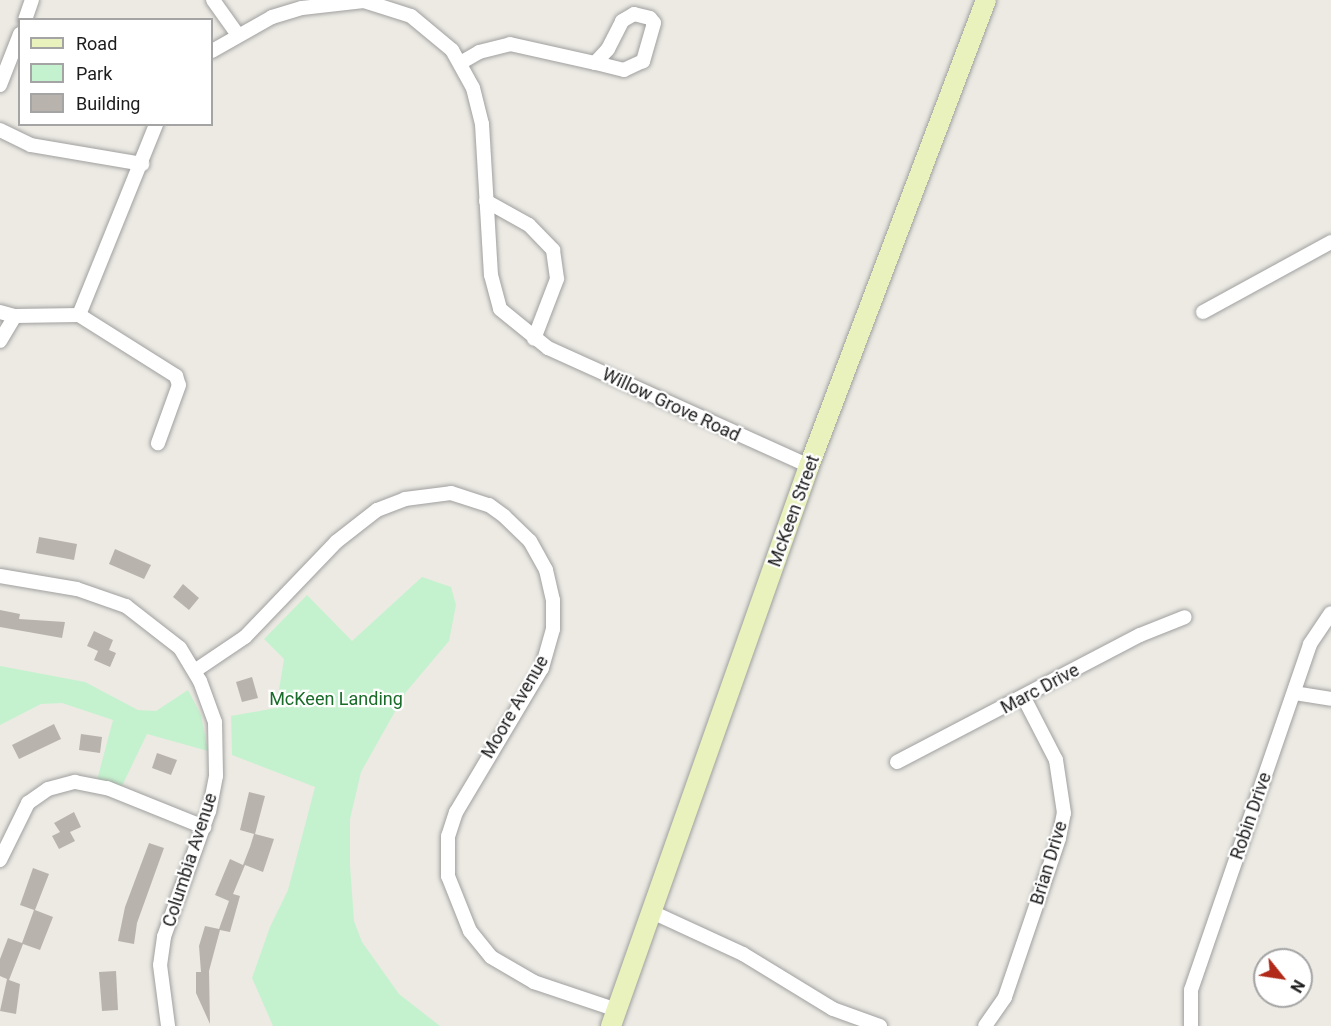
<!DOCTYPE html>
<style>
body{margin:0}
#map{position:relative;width:1331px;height:1026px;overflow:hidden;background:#eceae3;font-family:Roboto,sans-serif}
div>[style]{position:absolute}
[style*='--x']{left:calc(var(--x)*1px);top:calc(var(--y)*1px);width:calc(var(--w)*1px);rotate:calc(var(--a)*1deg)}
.park>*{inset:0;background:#c5f2ce}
.building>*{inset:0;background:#b9b3ad}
.roads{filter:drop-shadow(0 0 2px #a0a0a0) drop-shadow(0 0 2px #a0a0a0)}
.street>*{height:14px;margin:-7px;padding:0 7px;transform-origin:7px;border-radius:7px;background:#fff}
.secondary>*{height:20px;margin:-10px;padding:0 10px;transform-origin:10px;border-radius:10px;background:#e9f1bd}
span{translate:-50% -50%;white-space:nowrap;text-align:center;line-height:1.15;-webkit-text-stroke:4.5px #fff;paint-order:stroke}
.street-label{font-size:18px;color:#1c1c1c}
.park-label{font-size:18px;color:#196c29}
.legend{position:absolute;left:18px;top:18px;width:195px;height:108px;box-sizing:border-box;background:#fff;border:2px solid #a4a4a4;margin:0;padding:8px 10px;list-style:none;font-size:18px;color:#1c1c1c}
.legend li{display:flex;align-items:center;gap:12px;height:30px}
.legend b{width:30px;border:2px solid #a4a4a4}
.north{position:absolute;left:1253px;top:948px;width:60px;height:60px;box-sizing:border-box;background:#fff;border:2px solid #a4a4a4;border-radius:50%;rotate:120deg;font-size:16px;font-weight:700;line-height:24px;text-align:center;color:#1c1c1c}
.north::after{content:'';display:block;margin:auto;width:21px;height:27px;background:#b02919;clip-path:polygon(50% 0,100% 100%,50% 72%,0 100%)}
</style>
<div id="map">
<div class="park">
<div style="clip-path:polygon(422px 577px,451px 587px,456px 605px,449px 641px,406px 692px,361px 772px,350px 819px,350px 865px,354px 921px,362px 942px,399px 994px,440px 1026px,273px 1026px,252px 978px,270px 927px,288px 890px,315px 787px,232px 755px,231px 716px,276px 708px,284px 659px,264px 639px,307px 595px,352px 641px)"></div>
<div style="clip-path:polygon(0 666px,85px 682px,138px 710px,156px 711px,188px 690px,201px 715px,208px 751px,147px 734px,122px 786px,97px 780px,113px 720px,62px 703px,41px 704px,0 725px)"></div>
</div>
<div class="building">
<div style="clip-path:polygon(39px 537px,77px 544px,74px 560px,36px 553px)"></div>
<div style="clip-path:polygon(115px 549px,151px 565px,144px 579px,109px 564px)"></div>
<div style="clip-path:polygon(183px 584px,199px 598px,189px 610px,173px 597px)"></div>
<div style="clip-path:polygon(0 610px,20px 614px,19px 619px,65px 622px,62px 638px,0 627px)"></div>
<div style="clip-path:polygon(94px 631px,113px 640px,109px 650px,116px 653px,110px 667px,94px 660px,98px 651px,87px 646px)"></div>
<div style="clip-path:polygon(252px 677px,258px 698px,242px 702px,236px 682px)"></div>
<div style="clip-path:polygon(54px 724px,61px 739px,19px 759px,12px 745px)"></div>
<div style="clip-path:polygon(81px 734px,102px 737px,100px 753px,79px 750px)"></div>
<div style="clip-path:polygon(157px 753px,177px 760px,171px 775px,152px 768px)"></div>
<div style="clip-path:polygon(249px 792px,265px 796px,255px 834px,274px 839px,263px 872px,245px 865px,233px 894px,240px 896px,230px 932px,220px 930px,209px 971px,210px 1024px,196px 993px,196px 972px,201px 972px,199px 946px,205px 926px,219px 929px,229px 901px,215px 895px,230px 859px,243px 865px,250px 847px,254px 834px,240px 830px)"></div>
<div style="clip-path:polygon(74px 812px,81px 827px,70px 832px,75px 841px,59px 849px,52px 836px,60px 832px,54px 823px)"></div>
<div style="clip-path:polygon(149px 843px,164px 848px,137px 923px,134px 944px,118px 941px,125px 907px)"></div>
<div style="clip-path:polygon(33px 868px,49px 874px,35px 910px,53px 917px,40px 950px,23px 944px,9px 980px,20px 984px,16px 1014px,0 1011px,7px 979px,0 976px,0 959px,8px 938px,22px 943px,34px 910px,20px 905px)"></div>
<div style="clip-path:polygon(116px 971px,118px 1010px,102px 1011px,99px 972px)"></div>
</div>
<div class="roads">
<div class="street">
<div style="--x:213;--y:0;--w:43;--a:54.5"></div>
<div style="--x:634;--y:14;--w:16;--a:14"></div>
<div style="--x:650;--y:18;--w:6;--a:51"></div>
<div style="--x:654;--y:23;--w:40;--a:106"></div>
<div style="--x:643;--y:61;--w:21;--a:155"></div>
<div style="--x:624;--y:70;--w:30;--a:-166"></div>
<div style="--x:595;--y:63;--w:19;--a:-47"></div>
<div style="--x:608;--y:49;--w:31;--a:-63"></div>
<div style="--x:622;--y:21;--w:14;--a:-30"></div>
<div style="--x:25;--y:20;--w:21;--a:-71"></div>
<div style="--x:212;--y:51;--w:69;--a:-29.5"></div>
<div style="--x:272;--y:17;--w:31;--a:-17"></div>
<div style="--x:302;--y:8;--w:62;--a:-6.4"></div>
<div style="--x:364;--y:1;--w:49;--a:17.7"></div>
<div style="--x:411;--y:16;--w:53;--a:39.7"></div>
<div style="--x:452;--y:50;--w:43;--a:61.1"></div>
<div style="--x:473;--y:88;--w:37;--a:76"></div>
<div style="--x:482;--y:124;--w:151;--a:86.6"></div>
<div style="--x:491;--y:275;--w:35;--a:75"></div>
<div style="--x:500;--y:309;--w:62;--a:39.1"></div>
<div style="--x:548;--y:348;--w:286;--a:24.3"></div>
<div style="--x:462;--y:62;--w:20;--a:-30"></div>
<div style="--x:479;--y:52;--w:32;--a:-14"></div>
<div style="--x:510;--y:44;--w:87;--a:12.6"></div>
<div style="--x:0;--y:85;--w:55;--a:-68.6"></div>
<div style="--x:0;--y:130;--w:34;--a:26"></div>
<div style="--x:31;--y:145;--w:113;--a:9.7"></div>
<div style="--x:486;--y:201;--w:49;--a:29.2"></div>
<div style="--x:529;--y:225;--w:35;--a:46"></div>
<div style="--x:553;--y:250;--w:29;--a:82"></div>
<div style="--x:557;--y:279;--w:64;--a:111"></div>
<div style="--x:0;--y:312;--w:16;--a:15"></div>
<div style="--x:15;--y:316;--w:29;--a:121"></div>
<div style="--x:1203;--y:312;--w:146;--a:-28.7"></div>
<div style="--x:79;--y:315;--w:115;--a:32.2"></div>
<div style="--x:176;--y:376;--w:9;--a:72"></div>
<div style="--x:179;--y:385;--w:62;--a:109.9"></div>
<div style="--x:15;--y:316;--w:64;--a:-0.9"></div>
<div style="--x:79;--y:315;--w:206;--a:-68"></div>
<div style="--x:0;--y:576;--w:78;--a:9.6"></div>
<div style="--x:77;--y:589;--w:52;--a:19.1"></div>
<div style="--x:126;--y:606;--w:68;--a:37.9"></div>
<div style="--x:180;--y:648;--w:39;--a:59"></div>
<div style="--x:200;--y:681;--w:44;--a:69.9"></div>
<div style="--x:215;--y:722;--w:54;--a:88.9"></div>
<div style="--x:216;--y:776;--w:36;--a:101"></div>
<div style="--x:209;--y:811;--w:134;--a:109.7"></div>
<div style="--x:164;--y:937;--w:28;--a:98"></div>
<div style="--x:160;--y:965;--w:62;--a:82.5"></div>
<div style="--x:196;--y:670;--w:59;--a:-34"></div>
<div style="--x:245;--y:637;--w:132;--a:-46.2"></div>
<div style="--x:336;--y:542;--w:52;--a:-38"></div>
<div style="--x:377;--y:510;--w:30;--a:-21"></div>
<div style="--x:405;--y:499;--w:46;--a:-7.4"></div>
<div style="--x:451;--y:493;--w:40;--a:18"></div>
<div style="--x:489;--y:505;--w:19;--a:36"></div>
<div style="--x:504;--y:516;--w:36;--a:44"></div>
<div style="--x:530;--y:541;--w:33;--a:61"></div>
<div style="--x:546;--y:570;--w:31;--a:77"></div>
<div style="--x:553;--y:600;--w:29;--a:90"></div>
<div style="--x:553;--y:629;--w:41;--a:105.8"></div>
<div style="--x:542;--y:668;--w:168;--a:120.8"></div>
<div style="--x:456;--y:812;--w:25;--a:108"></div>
<div style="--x:448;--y:836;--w:40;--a:90"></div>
<div style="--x:448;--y:876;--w:59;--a:68.2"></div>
<div style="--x:470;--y:931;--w:33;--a:51"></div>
<div style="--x:491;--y:957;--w:50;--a:30.2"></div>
<div style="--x:534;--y:982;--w:88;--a:18.6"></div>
<div style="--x:1294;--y:693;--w:37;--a:9"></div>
<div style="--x:897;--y:762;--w:274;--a:-27.6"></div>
<div style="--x:1140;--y:635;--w:48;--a:-21.8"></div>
<div style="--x:0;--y:860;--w:64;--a:-63.8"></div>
<div style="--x:28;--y:803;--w:24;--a:-35"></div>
<div style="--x:48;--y:789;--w:28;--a:-15"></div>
<div style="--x:75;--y:782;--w:33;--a:11"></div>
<div style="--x:107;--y:788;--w:105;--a:21.9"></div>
<div style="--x:652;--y:912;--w:100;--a:24.8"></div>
<div style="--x:743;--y:954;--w:105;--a:31.4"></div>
<div style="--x:833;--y:1009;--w:50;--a:19.9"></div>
<div style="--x:985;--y:1026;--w:35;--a:-55"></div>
<div style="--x:1005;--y:997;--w:168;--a:-71.2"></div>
<div style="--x:1059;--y:838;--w:25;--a:-79"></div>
<div style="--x:1064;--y:813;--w:54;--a:-98.6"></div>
<div style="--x:1056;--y:760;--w:70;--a:-117.3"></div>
<div style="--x:1191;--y:1026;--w:36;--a:-90"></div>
<div style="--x:1191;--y:990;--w:366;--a:-71"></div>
<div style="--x:1310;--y:644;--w:37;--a:-56"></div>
</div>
<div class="secondary">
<div style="--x:611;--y:1026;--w:594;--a:-70.53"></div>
<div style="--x:809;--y:466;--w:498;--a:-69.2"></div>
</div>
</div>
<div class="street-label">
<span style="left:671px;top:405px;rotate:25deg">Willow Grove Road</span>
<span style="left:794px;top:511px;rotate:-70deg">McKeen Street</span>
<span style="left:1040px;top:689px;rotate:-28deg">Marc Drive</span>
<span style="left:515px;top:707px;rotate:-60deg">Moore Avenue</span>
<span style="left:1251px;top:816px;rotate:-71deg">Robin Drive</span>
<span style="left:190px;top:860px;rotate:-72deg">Columbia Avenue</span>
<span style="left:1049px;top:863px;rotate:-73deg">Brian Drive</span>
</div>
<div class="park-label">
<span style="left:336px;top:699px">McKeen Landing</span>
</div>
<ul class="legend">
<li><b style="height:8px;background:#e9f1bd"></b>Road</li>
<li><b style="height:16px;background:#c5f2ce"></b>Park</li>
<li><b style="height:16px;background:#b9b3ad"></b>Building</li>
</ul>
<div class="north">N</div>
</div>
